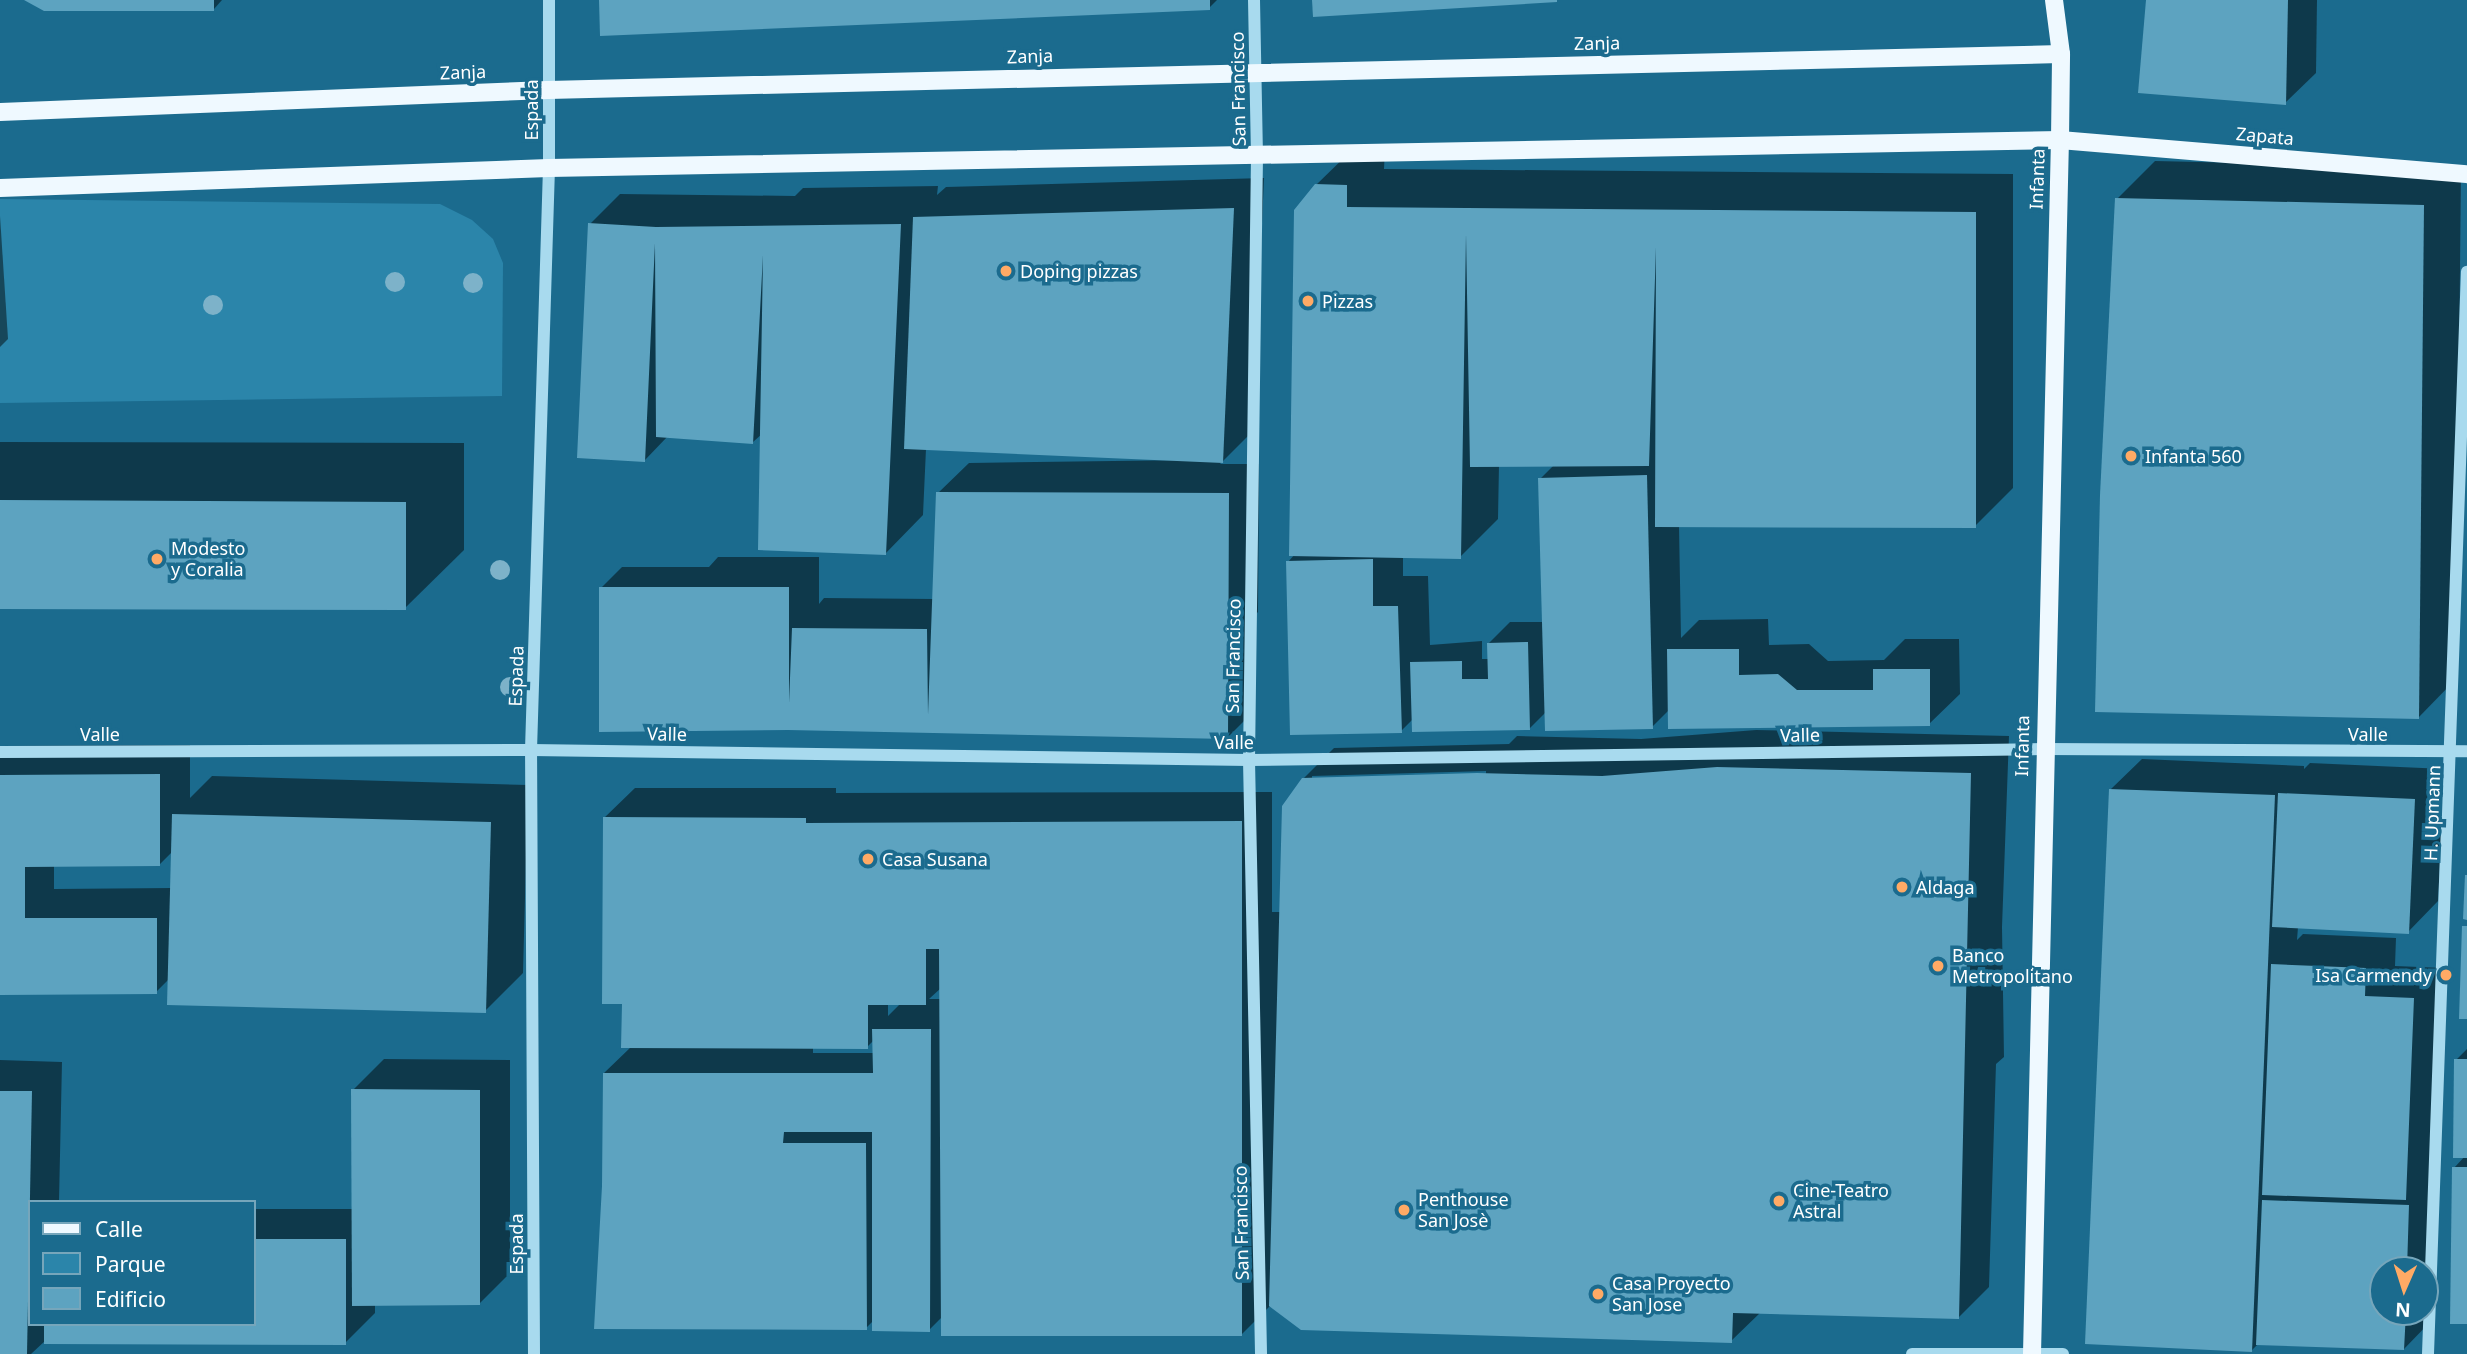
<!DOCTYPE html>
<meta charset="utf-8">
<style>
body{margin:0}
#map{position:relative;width:2467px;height:1354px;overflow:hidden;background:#1b6b8e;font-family:"Noto Sans",sans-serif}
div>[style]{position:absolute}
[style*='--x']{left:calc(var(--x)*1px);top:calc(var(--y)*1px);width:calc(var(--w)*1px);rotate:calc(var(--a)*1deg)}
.green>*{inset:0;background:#2b85aa}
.shadow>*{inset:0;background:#0007}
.building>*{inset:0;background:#5da3c0}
.minor>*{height:12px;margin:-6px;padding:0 6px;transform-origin:6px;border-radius:6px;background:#a8daee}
.major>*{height:18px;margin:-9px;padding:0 9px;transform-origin:9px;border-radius:9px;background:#eff9ff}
.trees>*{width:20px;height:20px;margin:-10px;border-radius:50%;background:#7db2c9}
.dots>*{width:19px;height:19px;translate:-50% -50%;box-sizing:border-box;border:4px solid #1b6b8e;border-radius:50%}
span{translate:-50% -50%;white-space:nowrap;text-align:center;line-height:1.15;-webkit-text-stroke:7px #1b6b8e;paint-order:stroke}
.street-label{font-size:18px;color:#fff}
.poi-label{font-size:18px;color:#fff}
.left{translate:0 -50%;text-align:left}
.right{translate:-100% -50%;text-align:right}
.legend{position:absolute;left:28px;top:1200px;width:228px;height:126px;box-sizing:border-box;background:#1b6b8e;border:2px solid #76a6bb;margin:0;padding:9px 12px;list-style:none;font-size:21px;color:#fff}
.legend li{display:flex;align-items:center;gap:14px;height:35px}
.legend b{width:35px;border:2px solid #76a6bb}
.north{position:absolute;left:2369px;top:1256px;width:70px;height:70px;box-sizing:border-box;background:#1b6b8e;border:2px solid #76a6bb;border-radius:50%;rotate:183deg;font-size:19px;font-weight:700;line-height:28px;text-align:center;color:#fff}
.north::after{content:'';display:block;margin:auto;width:24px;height:32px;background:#ffaa65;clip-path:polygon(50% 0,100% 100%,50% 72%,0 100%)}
</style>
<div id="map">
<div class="green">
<div style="clip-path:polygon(0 199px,440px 204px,472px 220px,493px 239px,503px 263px,502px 396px,0 403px)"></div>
</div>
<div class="shadow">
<div style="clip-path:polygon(28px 0,222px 0,214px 9px)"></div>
<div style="clip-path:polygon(601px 0,1217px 0,1209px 8px)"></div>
<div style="clip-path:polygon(2148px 0,2317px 0,2316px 73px,2285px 103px)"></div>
<div style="clip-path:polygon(evenodd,1355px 147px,1385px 148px,1384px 169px,2013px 174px,2013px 488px,1975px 526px,1679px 525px,1681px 638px,1699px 620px,1768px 619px,1769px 645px,1809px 644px,1828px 661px,1884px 660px,1905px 639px,1959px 639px,1960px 694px,1929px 724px,1669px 710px,1652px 727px,1546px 712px,1529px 729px,1413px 719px,1401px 731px,1288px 562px,1295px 554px,1316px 185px,1355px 147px,1499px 465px,1554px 465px,1540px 479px,1544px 622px,1510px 622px,1489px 643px,1489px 659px,1482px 659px,1482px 641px,1430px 645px,1428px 576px,1403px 576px,1403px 556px,1460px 557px,1498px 519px,1499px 465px)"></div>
<div style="clip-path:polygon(2155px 161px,2461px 168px,2456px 679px,2418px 718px,2117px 199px)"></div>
<div style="clip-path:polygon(1264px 178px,1253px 431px,1220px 464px,1259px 464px,1258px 612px,1249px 621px,1249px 716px,1228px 737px,686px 727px,601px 588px,622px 567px,709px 567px,718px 557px,819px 557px,819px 604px,824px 598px,934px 599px,938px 493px,969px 463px,1191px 460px,926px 449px,923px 515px,885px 554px,762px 434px,753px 442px,668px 436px,645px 460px,590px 224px,620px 194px,795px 196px,803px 188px,938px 186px,937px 195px,946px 187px)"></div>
<div style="clip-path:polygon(0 216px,8px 339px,0 347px)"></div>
<div style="clip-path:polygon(0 442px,464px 443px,464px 550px,405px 608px,0 607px)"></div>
<div style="clip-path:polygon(evenodd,1756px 730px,2009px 736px,2002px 927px,2004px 1057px,1996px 1064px,1989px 1287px,1959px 1317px,1761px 1312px,1731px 1341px,1271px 1305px,1241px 1335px,943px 1316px,929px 1330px,873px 1321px,866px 1328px,604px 1186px,604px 1073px,631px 1047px,604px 818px,635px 788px,836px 788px,836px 793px,1272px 792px,1272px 912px,1281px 912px,1303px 779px,1334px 748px,1509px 744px,1517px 736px,1641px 739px,1756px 730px,1486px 771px,1486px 775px,1312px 779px,1312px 776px,1486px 771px,1756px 730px,941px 988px,941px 999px,929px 999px,941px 988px,1756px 730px,888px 1003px,901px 1003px,888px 1016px,888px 1003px,1756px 730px,874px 1040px,874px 1053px,813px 1053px,813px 1047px,867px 1047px,874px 1040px)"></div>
<div style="clip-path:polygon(evenodd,190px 745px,190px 798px,212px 776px,528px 785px,523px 973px,485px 1011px,170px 978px,156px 992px,0 993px,0 746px,190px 745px,173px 851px,172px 888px,54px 889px,54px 865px,160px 864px,173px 851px)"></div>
<div style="clip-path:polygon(evenodd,2142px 759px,2304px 766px,2304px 769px,2310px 763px,2445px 769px,2438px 901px,2408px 932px,2298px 927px,2297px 940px,2303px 934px,2396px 938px,2395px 966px,2444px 968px,2434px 1318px,2404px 1349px,2258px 1344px,2251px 1351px,2111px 789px,2142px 759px,2383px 1270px,2425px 1270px,2425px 1312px,2383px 1312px,2383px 1270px)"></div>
<div style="clip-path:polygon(2467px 1049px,2467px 1323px,2454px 1168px,2465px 1156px,2456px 1060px)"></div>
<div style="clip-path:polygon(384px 1059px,510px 1060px,510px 1273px,479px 1304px,375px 1304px,375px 1313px,345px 1343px,46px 1340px,31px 1354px,0 1354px,0 1060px,62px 1062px,59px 1202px,30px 1202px,30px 1324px,254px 1324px,254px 1209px,353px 1209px,353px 1090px)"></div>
</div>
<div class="building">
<div style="clip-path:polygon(24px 0,214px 0,214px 11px,44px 11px)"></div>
<div style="clip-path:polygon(599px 0,1210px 0,1210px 10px,600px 36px)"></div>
<div style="clip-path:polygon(1312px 0,1557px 0,1557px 2px,1313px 17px)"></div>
<div style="clip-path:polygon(2146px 0,2288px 0,2286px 105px,2138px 93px)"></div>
<div style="clip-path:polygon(1315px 184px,1347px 185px,1347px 207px,1976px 212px,1976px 528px,1655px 527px,1656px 247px,1649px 466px,1470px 467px,1466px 234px,1461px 559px,1289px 556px,1294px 210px)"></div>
<div style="clip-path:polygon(2115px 198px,2424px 205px,2419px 719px,2095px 712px,2100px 495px)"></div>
<div style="clip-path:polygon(1234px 208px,1223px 463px,904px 449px,913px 217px)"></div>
<div style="clip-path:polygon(588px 223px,656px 227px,901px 224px,886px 555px,758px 550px,763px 255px,753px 444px,656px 437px,655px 243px,645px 462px,577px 458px)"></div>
<div style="clip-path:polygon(1647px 475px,1653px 729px,1545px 731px,1538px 478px)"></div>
<div style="clip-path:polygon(936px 492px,1229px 493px,1228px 739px,788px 730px,599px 732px,599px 587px,789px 587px,789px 703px,792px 628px,927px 629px,928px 715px)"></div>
<div style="clip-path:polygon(0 500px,406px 502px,406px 610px,0 609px)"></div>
<div style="clip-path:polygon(1373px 559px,1373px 606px,1398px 606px,1402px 733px,1290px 735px,1286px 561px)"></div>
<div style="clip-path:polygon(1528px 642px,1530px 730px,1412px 732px,1410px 662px,1462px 661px,1462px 679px,1488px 679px,1487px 643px)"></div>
<div style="clip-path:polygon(1667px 649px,1739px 649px,1739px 675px,1778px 674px,1797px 690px,1873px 690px,1873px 669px,1930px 669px,1930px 726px,1668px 729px)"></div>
<div style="clip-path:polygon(1717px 767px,1971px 773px,1959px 1319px,1733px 1313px,1732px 1343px,1301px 1330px,1269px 1306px,1282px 806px,1302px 778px,1477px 773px,1602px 776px)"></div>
<div style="clip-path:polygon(160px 774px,160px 866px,25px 867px,25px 918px,157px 918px,157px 994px,0 995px,0 775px)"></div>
<div style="clip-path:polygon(2109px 789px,2275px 795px,2252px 1352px,2085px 1344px)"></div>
<div style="clip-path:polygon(2278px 793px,2415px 799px,2409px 934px,2272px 927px)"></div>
<div style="clip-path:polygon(172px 814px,491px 822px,486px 1013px,167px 1005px)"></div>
<div style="clip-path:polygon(603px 817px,806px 818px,806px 823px,1242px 821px,1242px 1336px,941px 1336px,939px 949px,926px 949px,926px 1005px,868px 1005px,868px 1049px,621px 1048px,622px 1004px,602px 1004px)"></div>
<div style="clip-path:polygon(2465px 875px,2467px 875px,2467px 920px,2463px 919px)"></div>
<div style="clip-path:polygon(2462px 926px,2467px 926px,2467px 1019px,2459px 1019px)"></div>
<div style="clip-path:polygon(2271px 964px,2366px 968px,2365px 996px,2414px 998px,2406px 1200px,2262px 1195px)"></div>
<div style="clip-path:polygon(872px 1029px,931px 1029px,930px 1332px,872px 1331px,872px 1132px,784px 1132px,783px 1143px,866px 1143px,867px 1330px,594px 1329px,602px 1186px,603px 1073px,873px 1073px)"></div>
<div style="clip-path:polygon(2454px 1059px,2467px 1059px,2467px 1158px,2453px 1158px)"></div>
<div style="clip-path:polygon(351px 1089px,480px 1090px,480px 1305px,352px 1306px)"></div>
<div style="clip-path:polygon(0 1091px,32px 1091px,27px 1354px,0 1354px)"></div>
<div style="clip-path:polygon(2452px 1167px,2467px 1167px,2467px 1324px,2450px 1324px)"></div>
<div style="clip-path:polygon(2262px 1200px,2409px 1205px,2407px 1270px,2383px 1270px,2383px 1312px,2406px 1312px,2404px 1350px,2256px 1345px)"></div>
<div style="clip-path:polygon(254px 1239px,346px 1239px,346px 1345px,44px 1344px,44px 1324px,254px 1324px)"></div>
</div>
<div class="minor">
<div style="--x:1254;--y:0;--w:156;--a:88.9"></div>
<div style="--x:1257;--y:156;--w:604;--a:90.76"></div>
<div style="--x:1249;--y:760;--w:594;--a:88.84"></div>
<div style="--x:0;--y:752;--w:531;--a:-0.22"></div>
<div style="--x:531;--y:750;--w:718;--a:0.8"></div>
<div style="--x:1249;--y:760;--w:794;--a:-0.79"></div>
<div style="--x:2043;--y:749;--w:424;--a:0.3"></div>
<div style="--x:534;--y:1354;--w:604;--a:-90.28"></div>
<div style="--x:531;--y:750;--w:582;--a:-88.23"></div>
<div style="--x:549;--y:168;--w:168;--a:-90"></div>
<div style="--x:1912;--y:1354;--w:151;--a:0"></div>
<div style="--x:2428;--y:1354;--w:1083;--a:-87.94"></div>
</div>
<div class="major">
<div style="--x:0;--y:112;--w:548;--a:-2.3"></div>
<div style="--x:548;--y:90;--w:1513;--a:-1.36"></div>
<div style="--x:0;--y:188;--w:549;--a:-2.09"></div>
<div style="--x:549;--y:168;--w:1511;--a:-1.06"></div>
<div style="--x:2060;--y:140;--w:408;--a:4.8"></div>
<div style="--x:2032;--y:1354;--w:1214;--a:-88.68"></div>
<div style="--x:2060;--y:140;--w:86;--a:-89.3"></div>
<div style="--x:2061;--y:54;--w:54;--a:-97.4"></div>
</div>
<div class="trees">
<div style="left:395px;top:282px"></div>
<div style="left:473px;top:283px"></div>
<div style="left:213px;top:305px"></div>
<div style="left:500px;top:570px"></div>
<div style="left:510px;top:687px"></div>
</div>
<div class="dots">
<div style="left:1006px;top:271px;background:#ffaa65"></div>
<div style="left:1308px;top:301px;background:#ffaa65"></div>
<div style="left:2131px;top:456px;background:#ffaa65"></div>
<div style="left:157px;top:559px;background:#ffaa65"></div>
<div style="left:868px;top:859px;background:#ffaa65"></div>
<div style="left:1902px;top:887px;background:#ffaa65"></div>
<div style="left:1938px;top:966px;background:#ffaa65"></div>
<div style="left:2446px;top:975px;background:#ffaa65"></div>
<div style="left:1779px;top:1201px;background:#ffaa65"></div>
<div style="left:1404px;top:1210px;background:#ffaa65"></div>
<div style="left:1598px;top:1294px;background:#ffaa65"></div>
</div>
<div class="street-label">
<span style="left:1597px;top:43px;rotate:-1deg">Zanja</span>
<span style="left:1030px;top:56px;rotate:-2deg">Zanja</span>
<span style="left:463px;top:72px;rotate:-2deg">Zanja</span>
<span style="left:1238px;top:89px;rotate:-91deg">San Francisco</span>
<span style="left:531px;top:110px;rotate:-90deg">Espada</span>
<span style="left:2265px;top:136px;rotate:5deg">Zapata</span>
<span style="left:2037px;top:179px;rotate:-88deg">Infanta</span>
<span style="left:1233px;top:656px;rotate:-89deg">San Francisco</span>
<span style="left:516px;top:676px;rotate:-88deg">Espada</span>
<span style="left:100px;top:734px">Valle</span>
<span style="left:667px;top:734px;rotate:1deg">Valle</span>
<span style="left:2368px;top:734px">Valle</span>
<span style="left:1800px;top:735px;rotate:-1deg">Valle</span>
<span style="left:1234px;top:742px">Valle</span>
<span style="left:2022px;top:746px;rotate:-89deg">Infanta</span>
<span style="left:2432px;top:813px;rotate:-88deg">H. Upmann</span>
<span style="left:1241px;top:1223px;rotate:-91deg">San Francisco</span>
<span style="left:516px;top:1244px;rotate:-90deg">Espada</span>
</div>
<div class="poi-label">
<span class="left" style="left:1020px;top:271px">Doping pizzas</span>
<span class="left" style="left:1322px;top:301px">Pizzas</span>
<span class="left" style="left:2145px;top:456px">Infanta 560</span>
<span class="left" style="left:171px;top:559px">Modesto<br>y Coralia</span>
<span class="left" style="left:882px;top:859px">Casa Susana</span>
<span class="left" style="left:1916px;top:887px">Aldaga</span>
<span class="left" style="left:1952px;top:966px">Banco<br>Metropolitano</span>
<span class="right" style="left:2432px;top:975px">Isa Carmendy</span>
<span class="left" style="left:1793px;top:1201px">Cine-Teatro<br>Astral</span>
<span class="left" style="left:1418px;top:1210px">Penthouse<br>San Josè</span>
<span class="left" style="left:1612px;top:1294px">Casa Proyecto<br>San Jose</span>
</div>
<ul class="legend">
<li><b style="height:9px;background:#eff9ff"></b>Calle</li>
<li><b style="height:19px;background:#2b85aa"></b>Parque</li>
<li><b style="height:19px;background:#5da3c0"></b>Edificio</li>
</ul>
<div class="north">N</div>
</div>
